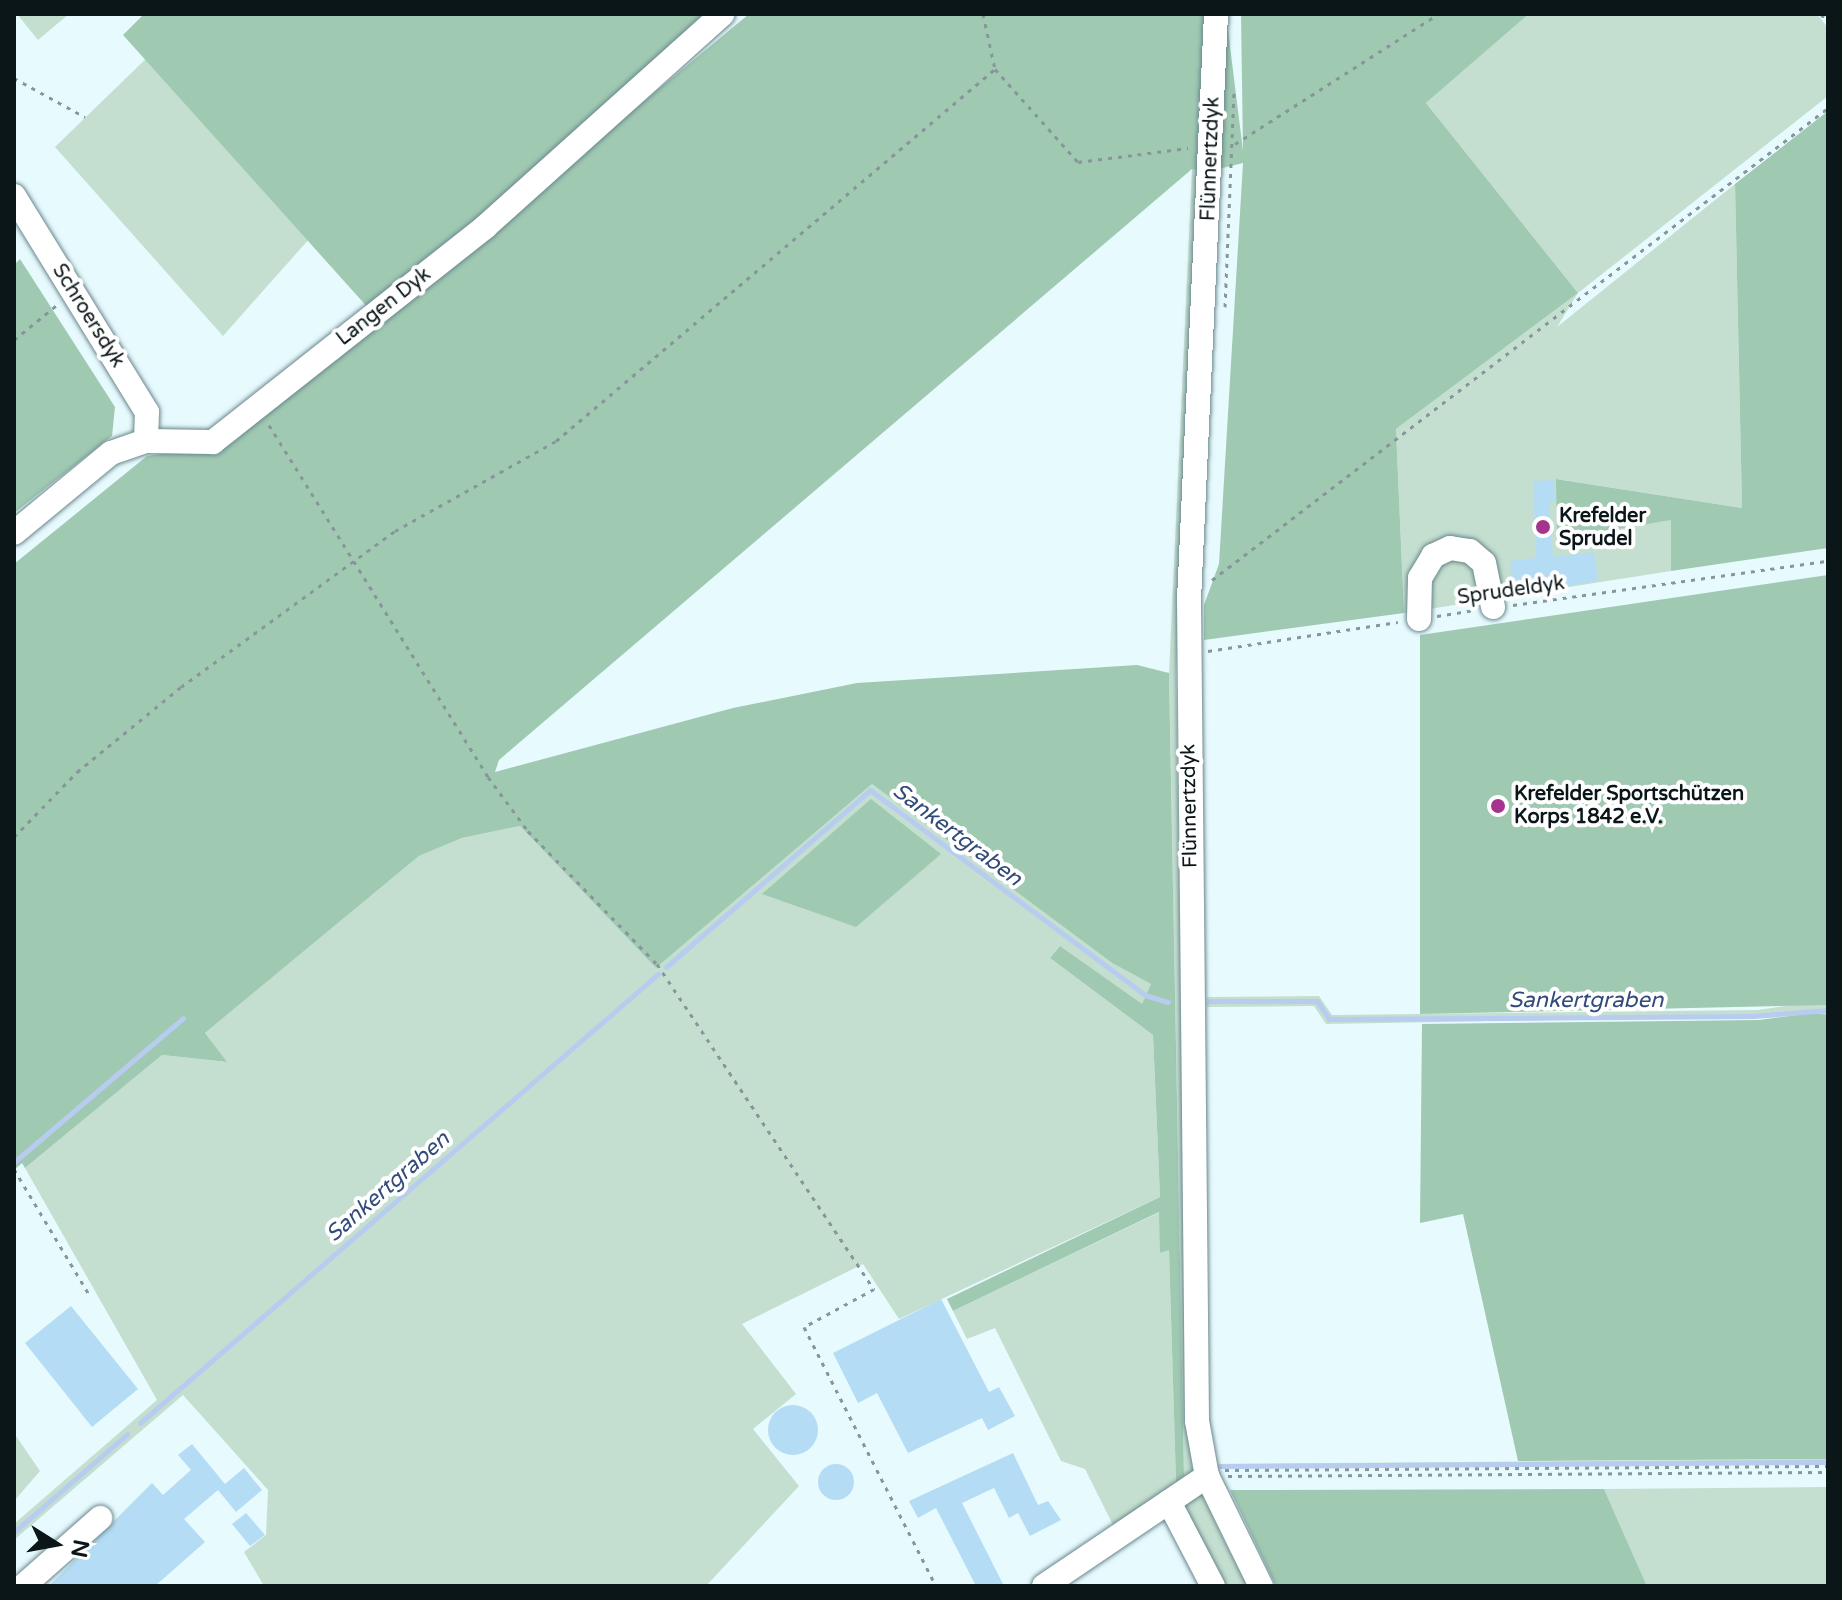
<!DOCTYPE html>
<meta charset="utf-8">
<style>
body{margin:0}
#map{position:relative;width:1842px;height:1600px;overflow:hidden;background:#e7fafe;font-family:"Varela Round",sans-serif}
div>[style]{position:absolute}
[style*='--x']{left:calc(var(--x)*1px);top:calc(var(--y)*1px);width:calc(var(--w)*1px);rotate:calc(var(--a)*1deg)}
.green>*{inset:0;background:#c4dfd0}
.forest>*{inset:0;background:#a0c9b2}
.stream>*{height:5px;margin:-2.5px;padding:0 2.5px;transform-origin:2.5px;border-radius:2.5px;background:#b7ccef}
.building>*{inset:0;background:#b5dcf5}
.round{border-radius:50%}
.path>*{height:3px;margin-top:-1.5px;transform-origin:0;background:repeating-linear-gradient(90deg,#87969a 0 4px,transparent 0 10px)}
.roads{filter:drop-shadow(0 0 2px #6a878d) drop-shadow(0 0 2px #6a878d)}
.minor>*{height:24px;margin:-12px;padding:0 12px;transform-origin:12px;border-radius:12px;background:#fff}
.dots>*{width:22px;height:22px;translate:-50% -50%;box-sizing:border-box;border:4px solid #fff;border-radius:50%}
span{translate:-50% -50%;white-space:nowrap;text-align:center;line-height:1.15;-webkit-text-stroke:8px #fff;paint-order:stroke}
.street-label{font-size:20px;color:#0b1619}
.poi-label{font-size:20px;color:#0b1619;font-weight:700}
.left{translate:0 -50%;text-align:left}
.water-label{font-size:22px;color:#324b7a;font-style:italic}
.frame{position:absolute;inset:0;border:16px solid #0b1619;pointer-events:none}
.north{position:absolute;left:16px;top:1504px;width:80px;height:80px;-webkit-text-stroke:6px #fff;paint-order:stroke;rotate:101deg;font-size:22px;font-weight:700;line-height:32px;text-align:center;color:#0b1619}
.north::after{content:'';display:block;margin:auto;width:28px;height:36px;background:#0b1619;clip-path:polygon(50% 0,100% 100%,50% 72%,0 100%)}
</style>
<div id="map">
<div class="green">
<div style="clip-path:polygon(17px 14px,69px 14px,38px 40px)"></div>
<div style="clip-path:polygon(1529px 14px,1817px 14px,1828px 28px,1828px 96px,1578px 293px,1557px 327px,1735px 184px,1742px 508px,1557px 479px,1672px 520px,1671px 571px,1404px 613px,1396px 429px,1578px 293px,1426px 103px)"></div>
<div style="clip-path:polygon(156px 49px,318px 229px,223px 336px,55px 147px)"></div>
<div style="clip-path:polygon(1192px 169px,1202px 173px,1176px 673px,1187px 1413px,1193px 1474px,1184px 1476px,1169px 673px)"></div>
<div style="clip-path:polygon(872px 784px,1112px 963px,1151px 984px,1142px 1005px,1060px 946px,1050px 958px,1153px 1035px,1160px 1197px,899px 1319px,863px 1264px,742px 1324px,796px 1394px,753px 1429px,799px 1486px,706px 1586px,264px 1586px,244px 1552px,266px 1535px,268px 1490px,183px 1395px,14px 1540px,14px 1524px,157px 1400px,25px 1168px,162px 1055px,226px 1062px,205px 1033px,419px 856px,462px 838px,520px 826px,656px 968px)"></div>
<div style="clip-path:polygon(1319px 996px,1332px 1015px,1758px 1010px,1813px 1002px,1828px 1005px,1828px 1015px,1326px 1024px,1314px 1006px,1207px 1007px,1207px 997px)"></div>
<div style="clip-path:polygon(1160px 1212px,1160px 1253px,1169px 1249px,1176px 1482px,1113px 1525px,1085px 1469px,1061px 1461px,995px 1328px,967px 1339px,953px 1311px)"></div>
<div style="clip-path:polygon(14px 1433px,40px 1471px,14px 1501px)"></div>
<div style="clip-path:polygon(1828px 1459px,1828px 1464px,1219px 1464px)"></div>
<div style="clip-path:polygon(1828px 1487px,1828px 1586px,1647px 1586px,1604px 1489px)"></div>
<div style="clip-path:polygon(1201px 1491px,1220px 1532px,1247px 1586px,1218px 1586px,1176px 1501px)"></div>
</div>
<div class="forest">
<div style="clip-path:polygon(144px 14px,719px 14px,370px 310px,123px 35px)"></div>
<div style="clip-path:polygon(749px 14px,1226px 14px,1243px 151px,1241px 14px,1529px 14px,1426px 103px,1578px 293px,1396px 429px,1404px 613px,1204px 640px,1204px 605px,1219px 564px,1243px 163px,1202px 173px,1192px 169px,499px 760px,495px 772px,733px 708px,857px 683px,1137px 665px,1169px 673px,1184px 1476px,1176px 1482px,1169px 1250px,1160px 1253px,1159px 1212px,953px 1311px,947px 1299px,1160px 1197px,1153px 1035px,1050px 958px,1060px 946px,1142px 1004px,1151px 984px,1112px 963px,872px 784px,656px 968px,520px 826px,462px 838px,419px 856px,205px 1033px,227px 1062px,162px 1055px,25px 1168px,22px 1163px,14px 1170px,14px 564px,147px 456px,232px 443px)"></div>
<div style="clip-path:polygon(1828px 111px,1828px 548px,1671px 571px,1671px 520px,1557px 539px,1556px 479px,1742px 508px,1735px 184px)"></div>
<div style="clip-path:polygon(20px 259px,115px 407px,112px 436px,14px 513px,14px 265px)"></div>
<div style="clip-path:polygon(1828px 575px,1828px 1005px,1420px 1014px,1420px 635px)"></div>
<div style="clip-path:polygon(871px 799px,941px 854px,856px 927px,762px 894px)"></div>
<div style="clip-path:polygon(1813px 1013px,1828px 1015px,1828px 1459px,1518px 1461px,1463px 1214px,1420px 1223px,1422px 1024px,1759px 1020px)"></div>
<div style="clip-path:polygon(1604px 1489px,1647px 1586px,1276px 1586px,1230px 1490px)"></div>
</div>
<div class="stream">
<div style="--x:666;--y:967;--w:270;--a:-40.9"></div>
<div style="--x:870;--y:790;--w:343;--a:36.7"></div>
<div style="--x:1145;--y:995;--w:24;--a:17"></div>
<div style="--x:1210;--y:1001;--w:107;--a:0"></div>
<div style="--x:1317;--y:1001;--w:22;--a:56"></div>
<div style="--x:1329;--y:1019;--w:424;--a:-0.4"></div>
<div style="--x:1753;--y:1016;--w:75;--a:-4.6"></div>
<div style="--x:14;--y:1162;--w:222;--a:-40.4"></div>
<div style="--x:140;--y:1423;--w:686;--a:-40.92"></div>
<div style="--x:1220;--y:1466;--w:608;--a:-0.38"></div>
<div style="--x:14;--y:1532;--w:150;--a:-40.9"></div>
</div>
<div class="building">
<div style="clip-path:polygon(1554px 480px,1555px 502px,1549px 502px,1553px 557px,1594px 552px,1598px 581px,1514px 594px,1510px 561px,1536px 558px,1533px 481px)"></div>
<div style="clip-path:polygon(941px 1299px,989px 1392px,999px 1387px,1015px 1416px,988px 1430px,982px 1418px,908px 1453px,877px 1393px,858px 1403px,833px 1353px)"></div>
<div style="clip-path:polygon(71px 1306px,138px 1389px,92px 1427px,25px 1343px)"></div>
<div class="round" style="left:768px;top:1405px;width:50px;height:50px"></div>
<div style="clip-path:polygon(192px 1444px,225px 1484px,244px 1468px,262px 1490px,236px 1512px,218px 1490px,184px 1519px,205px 1542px,155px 1586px,49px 1586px,152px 1483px,163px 1495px,191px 1470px,178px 1455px)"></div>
<div style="clip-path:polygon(1013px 1453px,1038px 1505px,1048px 1501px,1061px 1520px,1030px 1536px,1018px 1513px,1009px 1518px,994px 1488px,962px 1503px,1004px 1586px,976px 1586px,936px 1508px,918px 1518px,909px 1501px)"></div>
<div class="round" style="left:818px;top:1464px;width:36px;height:36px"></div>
<div style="clip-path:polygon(246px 1513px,265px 1535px,250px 1546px,232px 1524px)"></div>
</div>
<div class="path">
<div style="--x:983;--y:14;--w:56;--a:77.7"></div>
<div style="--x:995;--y:69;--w:125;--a:48.3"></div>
<div style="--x:1078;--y:162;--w:111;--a:-7.3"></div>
<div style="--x:1821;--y:14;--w:11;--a:52"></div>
<div style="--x:14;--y:78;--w:81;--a:28.8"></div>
<div style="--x:1235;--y:144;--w:241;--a:-32.6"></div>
<div style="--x:1225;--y:307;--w:216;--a:-87.6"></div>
<div style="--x:14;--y:340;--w:57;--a:-39.3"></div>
<div style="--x:269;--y:425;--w:415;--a:58.1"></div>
<div style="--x:488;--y:777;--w:67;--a:53.5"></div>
<div style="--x:528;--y:831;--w:185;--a:45.9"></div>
<div style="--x:657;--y:964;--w:391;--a:56.3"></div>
<div style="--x:874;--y:1289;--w:80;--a:151.5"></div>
<div style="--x:804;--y:1327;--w:291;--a:63"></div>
<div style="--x:1212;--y:580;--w:776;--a:-37.46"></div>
<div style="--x:1513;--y:605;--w:318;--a:-8"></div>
<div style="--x:1437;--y:616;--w:36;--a:-9"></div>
<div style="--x:1208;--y:651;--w:192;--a:-8.7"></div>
<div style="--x:14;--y:837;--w:91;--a:-45.9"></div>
<div style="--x:77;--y:772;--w:134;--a:-39.3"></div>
<div style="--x:181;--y:687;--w:265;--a:-36.1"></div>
<div style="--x:395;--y:531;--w:184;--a:-29.2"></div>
<div style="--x:556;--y:441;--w:575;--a:-40.28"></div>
<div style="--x:14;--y:1169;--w:148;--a:59.1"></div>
<div style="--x:1225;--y:1470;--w:603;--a:-0.38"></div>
<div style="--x:1228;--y:1476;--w:600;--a:-0.38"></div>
</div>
<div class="roads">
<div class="minor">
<div style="--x:1216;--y:14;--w:587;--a:92.64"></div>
<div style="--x:1189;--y:600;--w:821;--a:89.44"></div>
<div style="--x:1197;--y:1421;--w:56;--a:79.7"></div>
<div style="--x:1207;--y:1476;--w:123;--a:63.9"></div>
<div style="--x:14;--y:196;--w:254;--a:58.4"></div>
<div style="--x:147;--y:412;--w:29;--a:92"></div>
<div style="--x:14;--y:533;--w:126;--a:-39.5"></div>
<div style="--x:111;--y:453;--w:37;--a:-19"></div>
<div style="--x:146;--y:441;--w:67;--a:0.9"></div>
<div style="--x:213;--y:442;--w:347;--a:-38.3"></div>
<div style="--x:485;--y:227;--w:319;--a:-41.9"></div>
<div style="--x:1419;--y:619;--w:41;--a:-88.6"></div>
<div style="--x:1420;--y:578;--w:26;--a:-59"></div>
<div style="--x:1433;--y:556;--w:19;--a:-25"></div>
<div style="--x:1450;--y:548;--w:20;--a:9"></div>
<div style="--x:1470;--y:551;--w:18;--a:41"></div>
<div style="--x:1484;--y:563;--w:45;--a:78.4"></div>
<div style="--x:1169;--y:1502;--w:95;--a:62.4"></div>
<div style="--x:23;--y:1586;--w:103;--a:-41.4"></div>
<div style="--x:1044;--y:1586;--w:197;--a:-34"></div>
</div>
</div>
<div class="dots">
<div style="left:1543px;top:527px;background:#a6348f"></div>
<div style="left:1498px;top:806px;background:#a6348f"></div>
</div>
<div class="street-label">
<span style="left:1211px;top:159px;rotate:-88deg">Flünnertzdyk</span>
<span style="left:384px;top:307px;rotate:-38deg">Langen Dyk</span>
<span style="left:88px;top:316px;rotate:58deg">Schroersdyk</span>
<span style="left:1511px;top:591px;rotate:-8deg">Sprudeldyk</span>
<span style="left:1190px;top:806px;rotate:-91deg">Flünnertzdyk</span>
</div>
<div class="poi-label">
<span class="left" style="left:1559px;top:528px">Krefelder<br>Sprudel</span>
<span class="left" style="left:1514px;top:806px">Krefelder Sportschützen<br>Korps 1842 e.V.</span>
</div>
<div class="water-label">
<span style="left:957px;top:835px;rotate:37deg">Sankertgraben</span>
<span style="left:1586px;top:1001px">Sankertgraben</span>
<span style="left:388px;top:1187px;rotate:-41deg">Sankertgraben</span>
</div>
<div class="frame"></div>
<div class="north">N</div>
</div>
